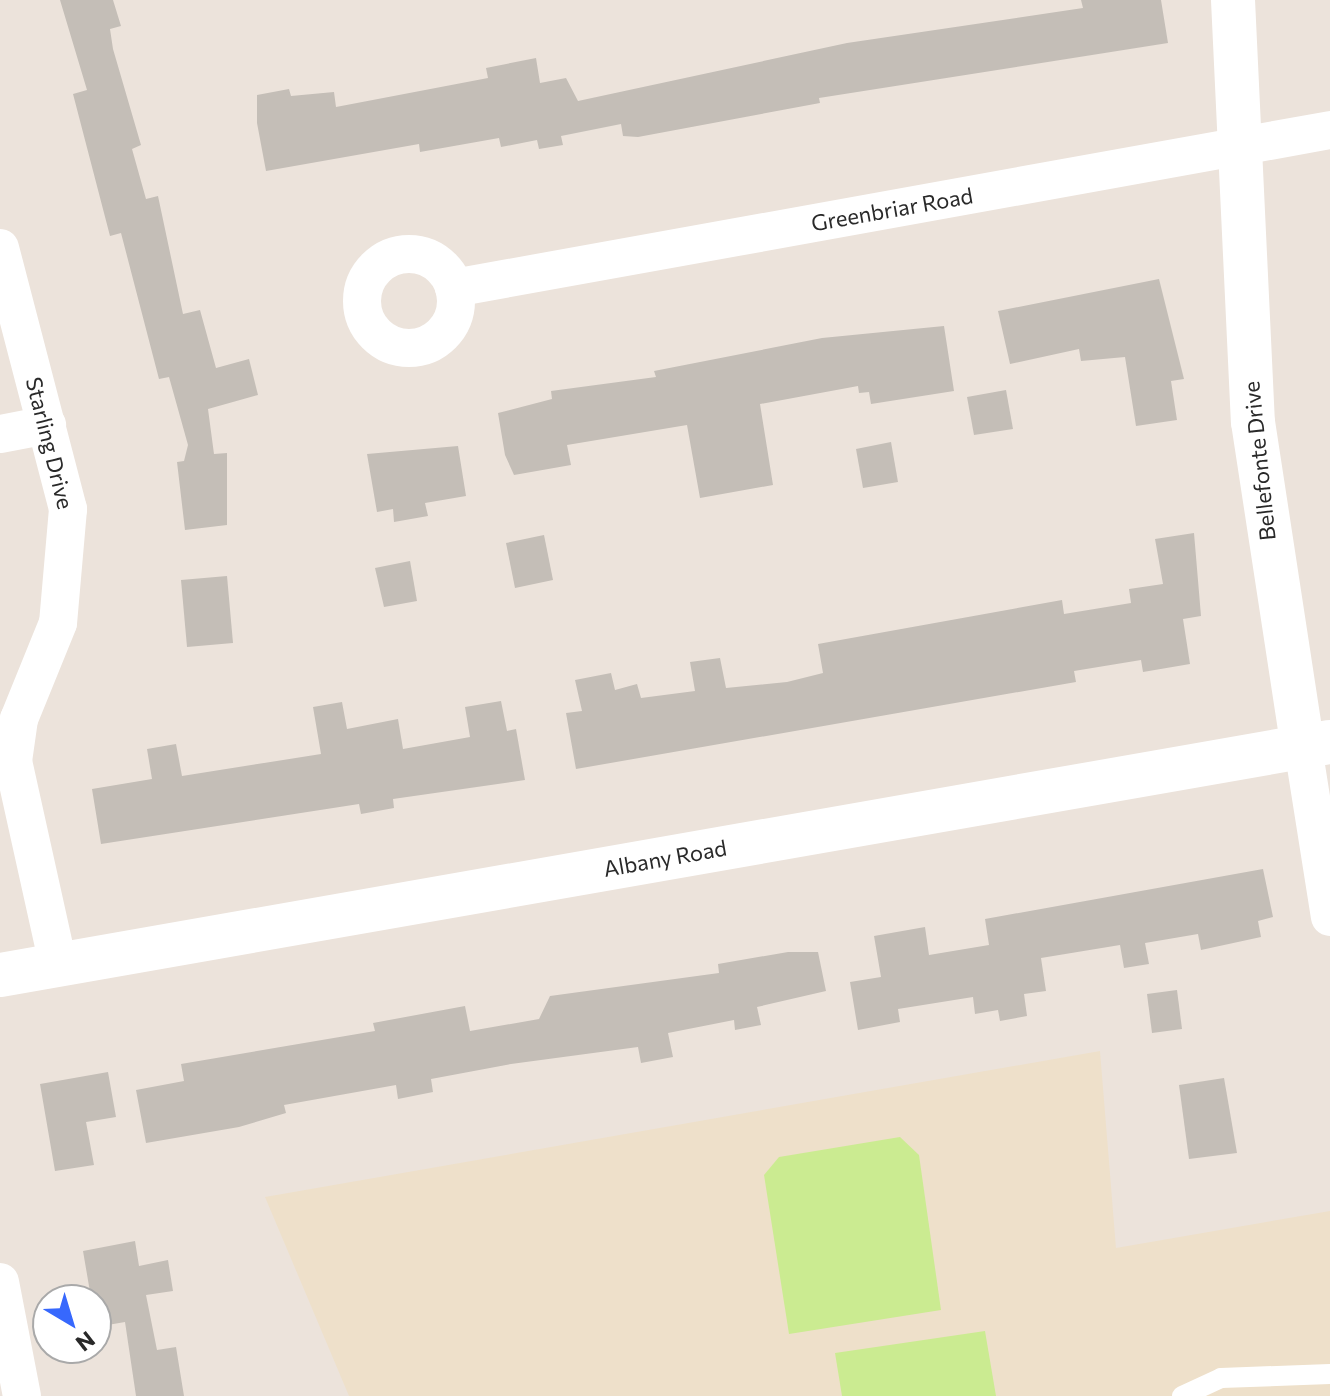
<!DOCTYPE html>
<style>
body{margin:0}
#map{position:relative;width:1330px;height:1396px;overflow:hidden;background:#ece3db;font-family:Commissioner,sans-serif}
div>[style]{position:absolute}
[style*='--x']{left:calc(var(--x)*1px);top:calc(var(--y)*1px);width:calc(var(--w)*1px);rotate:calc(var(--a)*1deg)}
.education>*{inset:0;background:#eee0ca}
.pitch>*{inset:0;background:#cbeb91}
.building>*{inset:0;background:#c4beb7}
.lane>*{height:20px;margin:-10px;padding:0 10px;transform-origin:10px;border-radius:10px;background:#fff}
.street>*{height:38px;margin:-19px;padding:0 19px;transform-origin:19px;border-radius:19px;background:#fff}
.street>.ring{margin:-19px;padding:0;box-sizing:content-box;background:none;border:38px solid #fff;border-radius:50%}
.secondary>*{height:44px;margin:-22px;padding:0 22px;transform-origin:22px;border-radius:22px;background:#fff}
span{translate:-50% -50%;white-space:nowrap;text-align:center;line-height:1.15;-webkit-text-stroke:6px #fff;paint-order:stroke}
.street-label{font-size:22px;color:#292929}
.north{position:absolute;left:32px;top:1284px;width:80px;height:80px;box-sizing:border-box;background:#fff;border:2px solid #a9a9a9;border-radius:50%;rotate:142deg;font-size:22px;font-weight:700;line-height:32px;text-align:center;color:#292929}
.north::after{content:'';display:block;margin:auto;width:28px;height:36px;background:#3768fd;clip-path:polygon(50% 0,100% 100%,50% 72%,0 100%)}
</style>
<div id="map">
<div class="education">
<div style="clip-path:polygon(1100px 1051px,1116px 1248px,1330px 1211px,1330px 1396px,349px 1396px,265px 1197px)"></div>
</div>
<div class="pitch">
<div style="clip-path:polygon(900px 1137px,919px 1155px,941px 1310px,789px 1334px,764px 1175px,779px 1157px)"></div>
<div style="clip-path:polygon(985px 1331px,996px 1396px,842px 1396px,835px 1353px)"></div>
</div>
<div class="building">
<div style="clip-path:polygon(60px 0,113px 0,121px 26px,110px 29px,113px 49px,141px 145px,132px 149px,146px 199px,158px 196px,183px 314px,200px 310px,216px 368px,249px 359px,258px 395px,208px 409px,214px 454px,227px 453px,227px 525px,185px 530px,177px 462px,184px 461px,188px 445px,169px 377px,159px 379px,121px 233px,110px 236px,73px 94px,87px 90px)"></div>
<div style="clip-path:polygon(1081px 0,1161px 0,1168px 43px,819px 98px,820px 103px,638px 137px,623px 136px,621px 124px,561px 136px,563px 145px,539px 149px,537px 140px,501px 147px,499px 138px,420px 152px,419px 144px,266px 171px,257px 123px,257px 95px,289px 89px,291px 96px,334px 92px,336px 107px,488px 78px,486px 68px,536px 58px,540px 83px,566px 78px,578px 101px,847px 43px,1083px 8px)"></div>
<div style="clip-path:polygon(1159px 279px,1184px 379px,1171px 381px,1177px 420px,1136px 426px,1125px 357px,1081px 361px,1079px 349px,1010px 364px,998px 311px)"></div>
<div style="clip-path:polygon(944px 326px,954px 391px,871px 404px,869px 392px,859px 393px,858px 386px,760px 404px,773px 485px,700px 498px,687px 425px,567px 445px,571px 465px,514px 475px,505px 455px,498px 413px,552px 399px,551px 391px,656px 377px,654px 371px,822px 338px)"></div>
<div style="clip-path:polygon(1006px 390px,1013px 429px,974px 435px,967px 397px)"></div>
<div style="clip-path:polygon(891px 442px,898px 482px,863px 488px,856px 449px)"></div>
<div style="clip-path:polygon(458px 446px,466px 496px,425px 503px,428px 516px,394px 522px,393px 509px,377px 512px,367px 454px)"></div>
<div style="clip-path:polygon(1194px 533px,1201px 616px,1183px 619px,1190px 664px,1143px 672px,1141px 660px,1074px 671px,1076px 682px,576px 769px,566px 713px,582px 711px,575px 680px,611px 673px,615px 690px,637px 684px,641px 698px,695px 691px,690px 662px,720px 658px,726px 688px,787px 682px,823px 673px,818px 644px,1062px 600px,1064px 614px,1131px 603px,1129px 589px,1163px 584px,1155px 539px)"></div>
<div style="clip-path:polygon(544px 535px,553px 580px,515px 588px,506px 543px)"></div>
<div style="clip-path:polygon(410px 561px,417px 601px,384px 607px,375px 568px)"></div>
<div style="clip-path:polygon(227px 576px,233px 643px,187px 647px,181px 580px)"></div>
<div style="clip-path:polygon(501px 701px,507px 731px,516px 729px,525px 780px,393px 799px,394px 808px,361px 814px,359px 804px,101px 844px,92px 789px,152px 779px,147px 749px,176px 744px,182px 776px,321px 754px,313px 707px,342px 702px,347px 729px,398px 719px,403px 749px,470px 737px,465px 707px)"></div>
<div style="clip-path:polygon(1263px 869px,1273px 917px,1258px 921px,1261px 937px,1201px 950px,1198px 934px,1145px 943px,1149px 964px,1124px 968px,1120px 945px,1041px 958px,1046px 991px,1024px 994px,1027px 1016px,1000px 1021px,998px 1010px,975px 1014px,973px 997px,898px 1009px,900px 1022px,858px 1030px,850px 982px,881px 977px,874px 936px,925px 927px,929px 955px,989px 945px,985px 919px)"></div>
<div style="clip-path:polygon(788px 952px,818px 952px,826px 991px,757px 1007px,761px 1025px,735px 1030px,734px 1020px,668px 1033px,673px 1057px,641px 1063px,638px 1047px,511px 1064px,431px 1079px,433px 1092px,398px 1099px,396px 1085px,284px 1105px,286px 1113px,239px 1127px,146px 1143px,136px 1090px,184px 1081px,181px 1064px,375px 1031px,373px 1023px,465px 1006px,470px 1031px,539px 1019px,550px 996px,719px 973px,718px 964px)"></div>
<div style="clip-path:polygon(1177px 990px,1182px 1029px,1152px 1033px,1147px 994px)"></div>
<div style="clip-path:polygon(108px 1072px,116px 1117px,86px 1122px,94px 1165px,55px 1171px,40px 1084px)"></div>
<div style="clip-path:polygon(1224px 1078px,1237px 1153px,1189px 1159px,1179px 1085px)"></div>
<div style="clip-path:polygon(135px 1241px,139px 1266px,168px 1260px,173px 1291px,146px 1295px,157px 1350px,176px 1347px,184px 1396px,136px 1396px,125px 1322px,96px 1327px,83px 1251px)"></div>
</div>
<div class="lane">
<div style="--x:1182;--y:1396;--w:43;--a:-24.8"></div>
<div style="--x:1221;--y:1378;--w:109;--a:-2.1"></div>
</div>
<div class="street">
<div style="--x:0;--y:248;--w:270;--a:75.4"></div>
<div style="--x:68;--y:509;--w:114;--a:95"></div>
<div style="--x:58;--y:623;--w:104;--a:112.1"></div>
<div style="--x:19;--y:719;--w:42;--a:98.1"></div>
<div style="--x:13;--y:761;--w:208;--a:77.5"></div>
<div class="ring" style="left:362px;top:254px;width:56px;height:56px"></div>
<div style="--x:454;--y:288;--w:890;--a:-10.22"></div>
<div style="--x:0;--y:434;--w:48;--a:-10.8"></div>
<div style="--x:1303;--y:747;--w:172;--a:81"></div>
<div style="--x:0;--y:1282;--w:116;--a:79.1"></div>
</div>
<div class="secondary">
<div style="--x:1233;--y:0;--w:422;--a:87.3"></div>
<div style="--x:1253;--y:422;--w:329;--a:81.3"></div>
<div style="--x:0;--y:975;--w:1350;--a:-9.94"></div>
</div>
<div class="street-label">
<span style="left:892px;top:209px;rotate:-10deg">Greenbriar Road</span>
<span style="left:50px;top:443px;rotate:76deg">Starling Drive</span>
<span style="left:1259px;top:461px;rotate:-96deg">Bellefonte Drive</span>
<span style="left:665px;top:858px;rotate:-10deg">Albany Road</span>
</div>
<div class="north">N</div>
</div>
